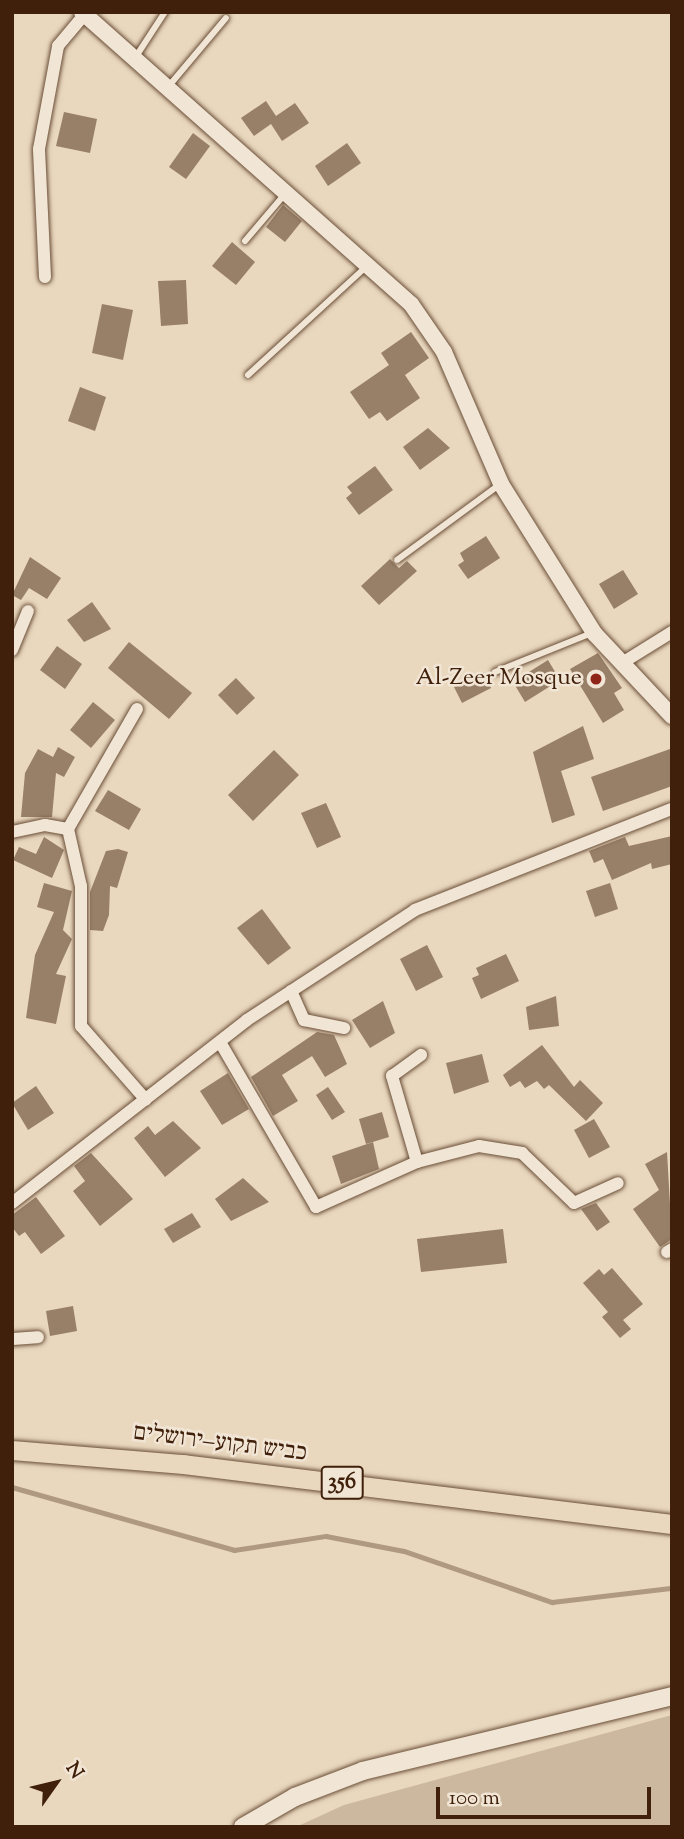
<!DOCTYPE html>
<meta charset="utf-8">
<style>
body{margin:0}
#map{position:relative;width:684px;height:1839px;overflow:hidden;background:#e9d7be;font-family:"Sorts Mill Goudy","Frank Ruhl Libre",serif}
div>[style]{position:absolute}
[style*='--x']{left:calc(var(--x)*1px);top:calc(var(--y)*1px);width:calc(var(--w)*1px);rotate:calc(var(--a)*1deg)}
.green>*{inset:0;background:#ccb89f}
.stream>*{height:4.5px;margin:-2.25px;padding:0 2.25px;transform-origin:2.25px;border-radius:2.25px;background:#b09981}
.building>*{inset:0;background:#987f68}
.roads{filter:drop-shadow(0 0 2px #6a4e37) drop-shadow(0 0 2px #6a4e37)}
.service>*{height:6px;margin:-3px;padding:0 3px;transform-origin:3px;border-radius:3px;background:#f1e5d5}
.minor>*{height:12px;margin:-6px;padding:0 6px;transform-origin:6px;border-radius:6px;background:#f1e5d5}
.tertiary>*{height:16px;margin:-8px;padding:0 8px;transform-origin:8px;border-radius:8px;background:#f1e5d5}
.secondary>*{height:18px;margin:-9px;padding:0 9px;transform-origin:9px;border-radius:9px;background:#f1e5d5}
.primary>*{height:19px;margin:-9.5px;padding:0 9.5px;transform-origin:9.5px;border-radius:9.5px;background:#e9d7be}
.dots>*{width:19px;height:19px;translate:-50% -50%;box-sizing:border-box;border:4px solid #f1e5d5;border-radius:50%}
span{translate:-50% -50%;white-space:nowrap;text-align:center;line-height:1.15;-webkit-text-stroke:5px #f1e5d5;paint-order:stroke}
.shield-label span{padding:2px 5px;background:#f1e5d5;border:2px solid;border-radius:5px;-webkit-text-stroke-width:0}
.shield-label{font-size:23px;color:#40200a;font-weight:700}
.poi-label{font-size:24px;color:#40200a}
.right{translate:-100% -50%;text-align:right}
.street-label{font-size:24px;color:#40200a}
.frame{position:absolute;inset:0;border:14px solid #40200a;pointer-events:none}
.north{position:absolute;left:21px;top:1748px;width:70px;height:70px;-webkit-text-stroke:5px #f1e5d5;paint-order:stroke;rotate:56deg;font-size:19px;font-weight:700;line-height:28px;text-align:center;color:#40200a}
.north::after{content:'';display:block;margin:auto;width:24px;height:32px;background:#40200a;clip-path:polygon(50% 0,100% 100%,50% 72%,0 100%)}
.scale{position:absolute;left:436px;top:1787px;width:215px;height:32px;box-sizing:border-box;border:4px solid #40200a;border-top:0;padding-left:9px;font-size:21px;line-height:24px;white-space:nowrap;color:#40200a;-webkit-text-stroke:5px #f1e5d5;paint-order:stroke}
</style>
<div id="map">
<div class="green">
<div style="clip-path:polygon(672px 1715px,672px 1827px,296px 1827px,344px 1805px)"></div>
</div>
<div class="stream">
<div style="--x:12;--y:1487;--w:231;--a:15.8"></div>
<div style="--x:234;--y:1550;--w:93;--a:-8.7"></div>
<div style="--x:326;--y:1536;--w:79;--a:10.9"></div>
<div style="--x:404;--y:1551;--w:157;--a:19"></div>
<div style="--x:552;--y:1602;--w:121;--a:-6.7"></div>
</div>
<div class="building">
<div style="clip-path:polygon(266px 101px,276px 116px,295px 103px,309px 123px,282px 141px,271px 124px,254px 136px,241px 118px)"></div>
<div style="clip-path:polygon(64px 112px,97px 119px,90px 153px,56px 146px)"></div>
<div style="clip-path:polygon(193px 133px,210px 146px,186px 179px,169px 167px)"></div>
<div style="clip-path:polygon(347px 143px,361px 163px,328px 186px,315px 166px)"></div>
<div style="clip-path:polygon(283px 205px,302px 221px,285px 242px,266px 227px)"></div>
<div style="clip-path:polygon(232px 242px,255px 262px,236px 285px,212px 266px)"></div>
<div style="clip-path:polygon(186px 280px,188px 324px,161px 326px,158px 281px)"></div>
<div style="clip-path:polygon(102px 304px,133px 310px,123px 360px,92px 353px)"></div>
<div style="clip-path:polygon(411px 332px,429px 358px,405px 375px,420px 398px,387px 421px,380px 412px,369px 419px,350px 392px,389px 365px,381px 353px)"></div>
<div style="clip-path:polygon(80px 387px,106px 397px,95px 431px,68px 421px)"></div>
<div style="clip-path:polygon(428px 428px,450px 448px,420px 470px,403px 447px)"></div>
<div style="clip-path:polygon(375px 466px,393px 490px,359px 515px,346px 498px,352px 493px,347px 487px)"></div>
<div style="clip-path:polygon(486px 536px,500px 558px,468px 579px,458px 565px,464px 561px,460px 553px)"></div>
<div style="clip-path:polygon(30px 557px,61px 578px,47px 599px,29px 588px,21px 600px,12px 595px)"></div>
<div style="clip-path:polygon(390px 559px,399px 568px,407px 561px,417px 571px,379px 605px,361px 586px)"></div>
<div style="clip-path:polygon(623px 570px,638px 594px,614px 609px,599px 584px)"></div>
<div style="clip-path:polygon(92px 602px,111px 629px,84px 642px,67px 620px)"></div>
<div style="clip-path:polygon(129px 642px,192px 693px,169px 719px,108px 668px)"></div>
<div style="clip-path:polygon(57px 646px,82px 664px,65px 689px,40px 670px)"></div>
<div style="clip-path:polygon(598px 653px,622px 688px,614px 693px,624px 710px,603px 723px,570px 669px)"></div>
<div style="clip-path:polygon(548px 660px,560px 680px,525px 702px,513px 682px)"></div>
<div style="clip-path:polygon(484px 672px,491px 688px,462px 703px,454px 687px)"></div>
<div style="clip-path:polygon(236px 678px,255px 698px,237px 715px,218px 695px)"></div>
<div style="clip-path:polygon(93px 702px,115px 720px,91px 748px,70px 730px)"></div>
<div style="clip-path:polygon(583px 726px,594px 759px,561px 771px,575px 815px,552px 823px,533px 752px)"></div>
<div style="clip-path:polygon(58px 747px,75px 757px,64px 777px,56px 773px,52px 817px,21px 817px,25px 773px,38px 749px,53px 757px)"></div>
<div style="clip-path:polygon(670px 749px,672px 786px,603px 811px,591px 777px)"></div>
<div style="clip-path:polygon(274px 750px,299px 775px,253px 821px,228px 795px)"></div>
<div style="clip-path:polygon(108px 790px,141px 809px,129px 830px,95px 811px)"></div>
<div style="clip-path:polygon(326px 803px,341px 837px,317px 848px,301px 813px)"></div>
<div style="clip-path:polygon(672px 836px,672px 864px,652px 869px,651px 863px,612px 880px,603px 859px,594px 863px,589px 851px,625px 837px,629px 846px)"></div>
<div style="clip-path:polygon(44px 837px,64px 850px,52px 878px,13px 860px,19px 847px,36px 854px)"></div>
<div style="clip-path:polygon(118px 849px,128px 852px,117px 888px,110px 886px,109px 915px,103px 931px,90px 930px,90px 892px,106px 851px)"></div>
<div style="clip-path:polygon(44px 883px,72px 891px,63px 930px,72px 939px,56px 974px,66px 976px,56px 1024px,26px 1018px,35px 955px,54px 912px,37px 907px)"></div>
<div style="clip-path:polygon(610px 883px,618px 909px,595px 917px,586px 891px)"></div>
<div style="clip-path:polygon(262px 909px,291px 948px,268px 965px,237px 928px)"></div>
<div style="clip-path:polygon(427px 945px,443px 977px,416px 991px,400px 959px)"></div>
<div style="clip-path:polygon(506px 954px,519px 981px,481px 999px,472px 978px,479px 975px,476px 968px)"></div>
<div style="clip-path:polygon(556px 996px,559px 1026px,529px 1030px,526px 1007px)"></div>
<div style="clip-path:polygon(383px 1001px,395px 1033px,370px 1048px,352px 1020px)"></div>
<div style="clip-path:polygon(317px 1032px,334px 1035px,347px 1064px,325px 1077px,312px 1056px,282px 1075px,298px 1101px,273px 1116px,251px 1077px)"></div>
<div style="clip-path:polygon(542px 1045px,574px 1087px,580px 1080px,603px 1103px,586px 1121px,549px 1085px,544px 1089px,537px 1081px,525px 1088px,520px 1081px,510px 1087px,503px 1075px)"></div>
<div style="clip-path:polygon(482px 1054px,489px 1082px,454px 1094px,446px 1063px)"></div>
<div style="clip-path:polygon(228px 1073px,249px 1109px,222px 1125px,200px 1091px)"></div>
<div style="clip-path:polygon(36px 1086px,54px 1113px,28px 1130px,12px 1103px)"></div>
<div style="clip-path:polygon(328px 1087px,345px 1112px,332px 1120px,316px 1095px)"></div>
<div style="clip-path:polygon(382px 1112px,389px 1137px,366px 1144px,359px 1119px)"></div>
<div style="clip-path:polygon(594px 1119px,610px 1147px,589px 1158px,574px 1130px)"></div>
<div style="clip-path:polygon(173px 1121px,201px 1148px,165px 1177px,134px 1138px,148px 1126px,155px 1135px)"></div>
<div style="clip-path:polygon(373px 1142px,379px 1169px,341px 1184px,332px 1156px)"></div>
<div style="clip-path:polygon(667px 1152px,672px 1239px,660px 1247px,633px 1209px,659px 1190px,645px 1164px)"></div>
<div style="clip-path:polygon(91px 1153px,133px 1199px,100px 1226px,73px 1191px,85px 1181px,74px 1166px)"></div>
<div style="clip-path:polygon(243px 1178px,269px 1202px,231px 1221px,215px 1199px)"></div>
<div style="clip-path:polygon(36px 1197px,65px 1236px,41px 1254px,25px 1232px,19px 1236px,12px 1227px,12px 1215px)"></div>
<div style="clip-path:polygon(596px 1203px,610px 1222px,597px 1231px,581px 1209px)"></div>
<div style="clip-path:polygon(192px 1213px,201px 1227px,173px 1243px,164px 1229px)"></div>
<div style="clip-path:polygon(503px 1229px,507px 1263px,421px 1272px,417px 1239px)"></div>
<div style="clip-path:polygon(612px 1268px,643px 1304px,623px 1320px,631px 1329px,620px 1338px,602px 1317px,608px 1312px,583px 1283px,599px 1269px,604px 1275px)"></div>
<div style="clip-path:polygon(73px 1306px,77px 1331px,50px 1336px,46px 1311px)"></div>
</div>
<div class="roads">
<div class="service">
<div style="--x:135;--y:58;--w:55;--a:-56.9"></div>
<div style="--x:168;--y:87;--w:90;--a:-50"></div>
<div style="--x:245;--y:241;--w:62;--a:-49.6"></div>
<div style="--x:248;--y:375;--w:160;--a:-42.5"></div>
<div style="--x:397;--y:560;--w:127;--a:-36.3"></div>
<div style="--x:495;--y:672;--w:105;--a:-21.9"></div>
</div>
<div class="minor">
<div style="--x:45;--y:277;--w:128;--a:-92.7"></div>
<div style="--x:39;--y:149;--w:105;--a:-79.5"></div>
<div style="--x:58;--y:46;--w:40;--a:-50"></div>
<div style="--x:12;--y:650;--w:42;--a:-67.7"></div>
<div style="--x:622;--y:663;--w:59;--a:-31.8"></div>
<div style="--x:137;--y:709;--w:138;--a:119.9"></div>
<div style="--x:68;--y:829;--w:58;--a:77.2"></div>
<div style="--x:81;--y:886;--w:140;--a:90"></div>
<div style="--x:81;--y:1026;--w:98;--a:48.7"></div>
<div style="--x:12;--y:832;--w:34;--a:-12"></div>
<div style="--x:45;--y:825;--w:23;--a:10"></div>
<div style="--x:291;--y:991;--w:32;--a:66"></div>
<div style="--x:304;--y:1020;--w:41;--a:11.3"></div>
<div style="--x:220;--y:1042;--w:191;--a:59.8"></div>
<div style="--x:316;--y:1207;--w:111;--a:-24"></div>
<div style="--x:417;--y:1162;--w:64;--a:-14.5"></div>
<div style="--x:479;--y:1146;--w:44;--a:9.2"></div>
<div style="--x:522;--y:1153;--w:72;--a:43.9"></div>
<div style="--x:574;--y:1203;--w:48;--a:-24.4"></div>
<div style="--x:417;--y:1162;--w:90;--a:-106.2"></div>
<div style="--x:392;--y:1076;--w:36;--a:-36"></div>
<div style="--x:12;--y:1203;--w:298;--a:-37.9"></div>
<div style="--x:247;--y:1020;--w:201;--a:-33.2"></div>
<div style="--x:415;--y:910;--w:276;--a:-21.5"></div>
<div style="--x:667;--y:1252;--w:6;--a:-31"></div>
<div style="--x:12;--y:1339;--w:26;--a:-4"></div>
</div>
<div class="tertiary">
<div style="--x:82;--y:12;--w:440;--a:41.6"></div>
<div style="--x:411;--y:304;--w:58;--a:55.5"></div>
<div style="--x:444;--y:352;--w:144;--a:66.6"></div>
<div style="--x:501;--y:484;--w:176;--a:58"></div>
<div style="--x:594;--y:633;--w:114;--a:46.8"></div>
</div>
<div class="secondary">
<div style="--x:243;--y:1827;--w:60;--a:-30"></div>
<div style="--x:295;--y:1797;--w:73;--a:-20.9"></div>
<div style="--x:363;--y:1771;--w:318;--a:-13.6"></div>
</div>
<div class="primary">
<div style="--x:12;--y:1450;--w:172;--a:4.7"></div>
<div style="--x:183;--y:1464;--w:493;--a:7"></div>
</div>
</div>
<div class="dots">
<div style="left:596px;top:679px;background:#8f2418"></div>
</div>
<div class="shield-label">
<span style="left:342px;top:1483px">356</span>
</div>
<div class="poi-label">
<span class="right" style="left:582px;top:679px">Al-Zeer Mosque</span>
</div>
<div class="street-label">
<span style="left:220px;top:1444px;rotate:7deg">כביש תקוע–ירושלים</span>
</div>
<div class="frame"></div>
<div class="north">N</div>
<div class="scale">100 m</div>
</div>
